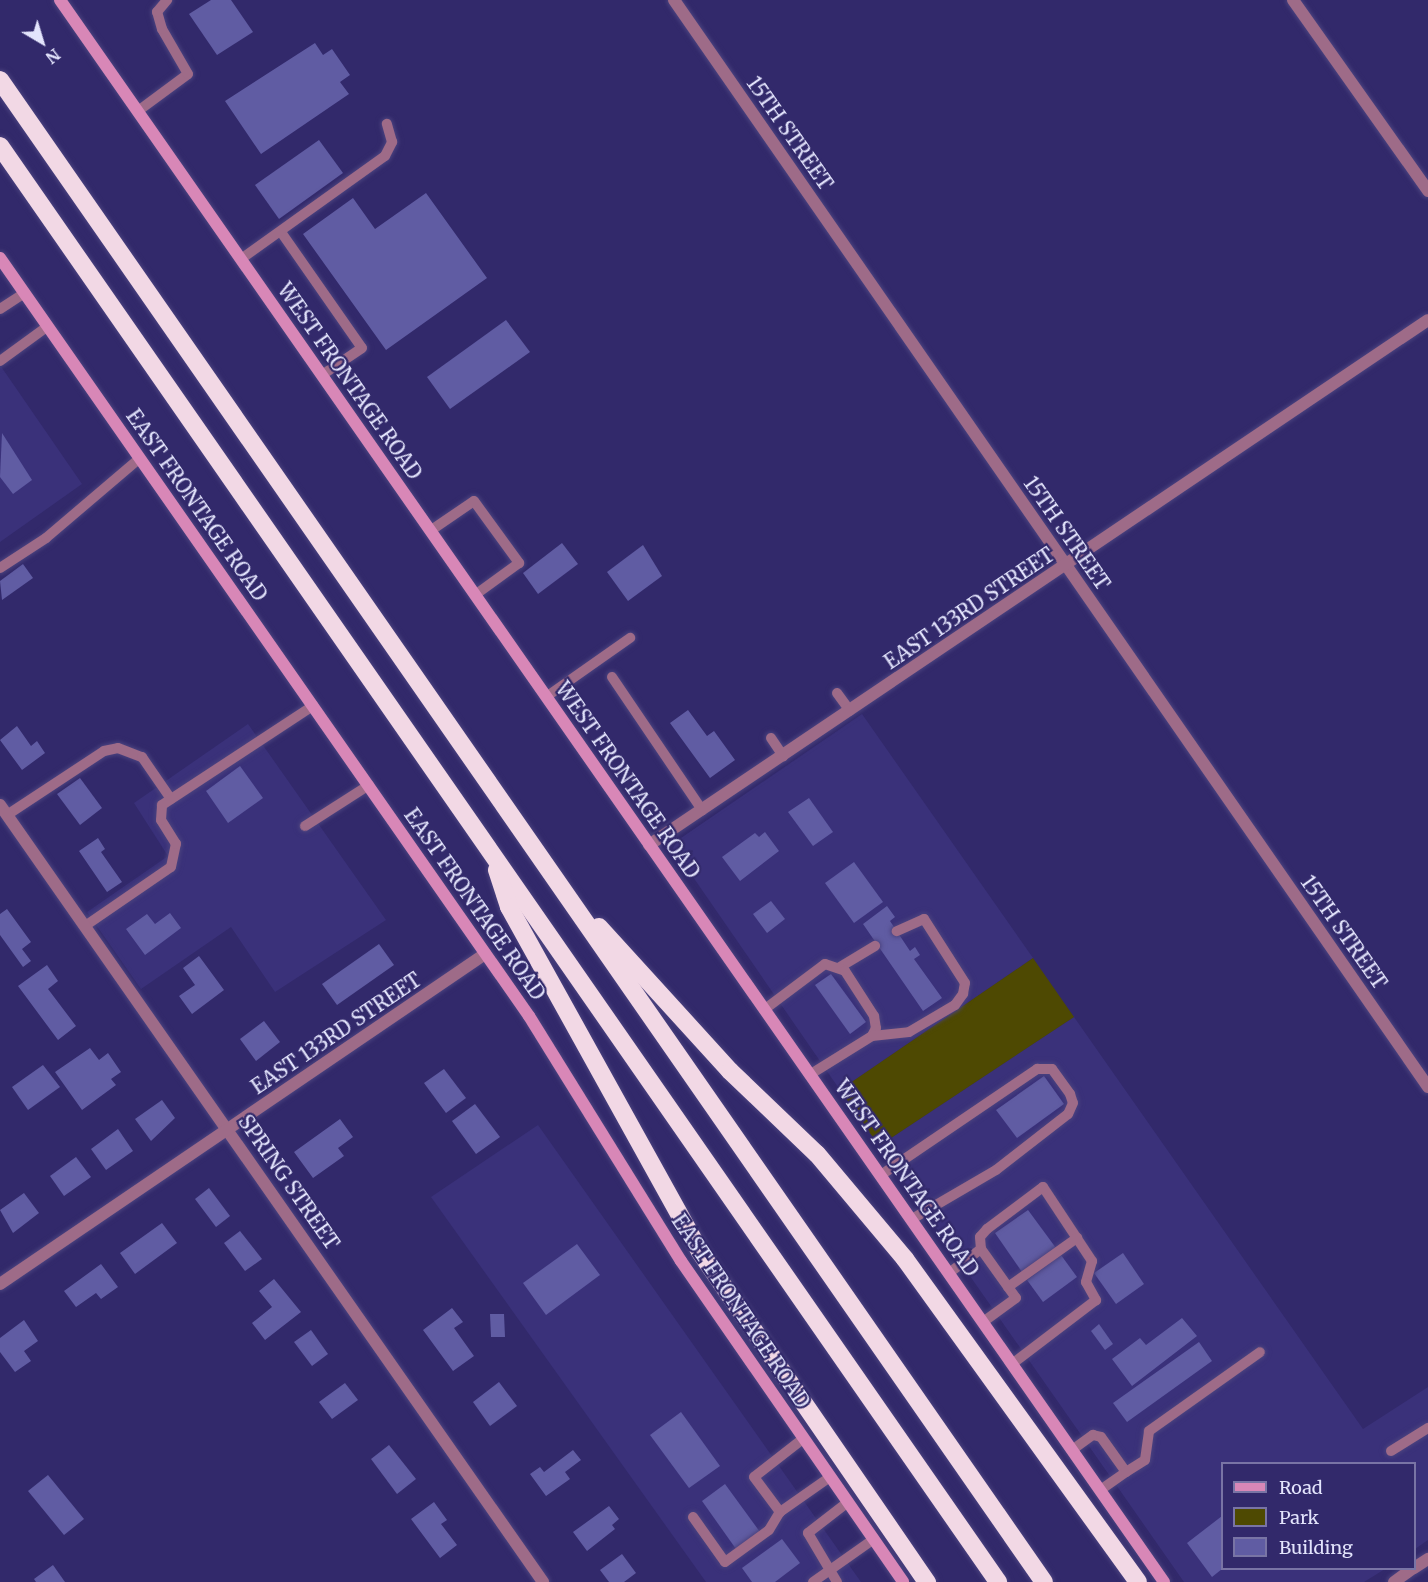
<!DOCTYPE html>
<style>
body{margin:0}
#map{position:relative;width:1428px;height:1582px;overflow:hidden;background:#32296b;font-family:Merriweather,serif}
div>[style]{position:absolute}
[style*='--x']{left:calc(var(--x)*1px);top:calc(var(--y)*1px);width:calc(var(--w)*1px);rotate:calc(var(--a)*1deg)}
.built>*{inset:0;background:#3a317a}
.green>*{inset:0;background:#4e4902}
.building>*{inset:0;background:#605ca3}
.roads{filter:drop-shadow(0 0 2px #4b437f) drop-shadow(0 0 2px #4b437f)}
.lane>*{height:10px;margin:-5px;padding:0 5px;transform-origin:5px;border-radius:5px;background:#9e6b88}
.street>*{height:12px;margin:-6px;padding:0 6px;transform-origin:6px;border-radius:6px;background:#9e6b88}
.secondary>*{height:12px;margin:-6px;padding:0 6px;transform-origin:6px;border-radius:6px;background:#d887b7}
.highway>*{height:18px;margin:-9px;padding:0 9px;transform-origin:9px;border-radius:9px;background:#f2d8e5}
span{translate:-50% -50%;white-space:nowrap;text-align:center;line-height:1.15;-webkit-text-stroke:4.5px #32296b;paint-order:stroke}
.street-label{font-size:20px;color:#e3e4fc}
.legend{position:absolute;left:1221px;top:1462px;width:195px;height:108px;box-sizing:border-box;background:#32296b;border:2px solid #7974a5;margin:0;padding:8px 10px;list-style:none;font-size:18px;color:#e3e4fc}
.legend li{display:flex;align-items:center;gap:12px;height:30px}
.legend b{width:30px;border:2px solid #7974a5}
.north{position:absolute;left:12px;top:12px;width:60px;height:60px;-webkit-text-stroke:4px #32296b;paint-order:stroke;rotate:142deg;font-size:16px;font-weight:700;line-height:24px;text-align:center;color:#e3e4fc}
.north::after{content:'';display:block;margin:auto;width:21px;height:27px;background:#e3e4fc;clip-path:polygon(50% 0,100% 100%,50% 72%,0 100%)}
</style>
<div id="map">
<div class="built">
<div style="clip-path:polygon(0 365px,82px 484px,0 542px)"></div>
<div style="clip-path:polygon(862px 714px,1033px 958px,840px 1090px,673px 848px,678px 840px)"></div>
<div style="clip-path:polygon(248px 724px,386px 920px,275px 992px,231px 927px,141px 989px,87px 912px,168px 856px,134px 803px)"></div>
<div style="clip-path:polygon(1074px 1017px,1363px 1429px,1428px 1387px,1428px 1540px,1415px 1549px,1414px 1464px,1222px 1464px,1222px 1568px,1385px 1569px,1364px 1582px,1184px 1582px,879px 1146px)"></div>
<div style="clip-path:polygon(538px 1125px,861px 1582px,706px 1582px,431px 1197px)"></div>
</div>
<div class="green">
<div style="clip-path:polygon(1033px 958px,1074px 1017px,879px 1146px,840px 1090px)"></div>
</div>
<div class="building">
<div style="clip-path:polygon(211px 0,231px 0,253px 32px,217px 55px,189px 14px)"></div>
<div style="clip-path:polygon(315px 43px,323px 55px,332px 49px,350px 75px,340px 82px,349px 94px,261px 154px,225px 101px)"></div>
<div style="clip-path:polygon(319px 140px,343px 173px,279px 219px,255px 185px)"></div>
<div style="clip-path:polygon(426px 193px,487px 278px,386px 350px,303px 234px,353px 198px,375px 229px)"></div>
<div style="clip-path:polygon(506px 320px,530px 352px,450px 409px,427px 377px)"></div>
<div style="clip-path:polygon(2px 433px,32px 480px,13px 494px,0 477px)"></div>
<div style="clip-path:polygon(562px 543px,578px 564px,538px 594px,523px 573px)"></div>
<div style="clip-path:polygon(643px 545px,662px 576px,628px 601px,607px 572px)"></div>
<div style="clip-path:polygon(23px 564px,33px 578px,2px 600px,0 581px)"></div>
<div style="clip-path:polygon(688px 710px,707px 736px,714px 731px,735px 760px,710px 778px,670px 723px)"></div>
<div style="clip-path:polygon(17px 726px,31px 746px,37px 741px,45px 753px,22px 770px,0 740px)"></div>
<div style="clip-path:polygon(240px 766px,263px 798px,228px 823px,206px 791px)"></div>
<div style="clip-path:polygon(80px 778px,102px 808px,80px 825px,57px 794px)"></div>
<div style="clip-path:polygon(809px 798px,833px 832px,813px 846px,788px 812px)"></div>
<div style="clip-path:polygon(765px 832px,779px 851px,740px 881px,722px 857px,755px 833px,759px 837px)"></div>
<div style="clip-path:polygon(98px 838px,105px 849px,101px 852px,122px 882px,107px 892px,79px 851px)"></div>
<div style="clip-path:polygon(854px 862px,883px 902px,854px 923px,825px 883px)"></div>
<div style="clip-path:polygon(771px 901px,785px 919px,767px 933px,753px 914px)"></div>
<div style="clip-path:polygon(887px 906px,895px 917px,890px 921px,910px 951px,915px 947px,920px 955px,914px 959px,942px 998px,923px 1011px,863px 924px)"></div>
<div style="clip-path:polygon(7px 909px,31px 942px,22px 949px,31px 961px,23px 967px,0 935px,0 914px)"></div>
<div style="clip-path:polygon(170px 913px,181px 928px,145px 955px,126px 929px,147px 914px,155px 924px)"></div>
<div style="clip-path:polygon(379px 944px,394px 965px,337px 1005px,322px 984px)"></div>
<div style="clip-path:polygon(199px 956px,224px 990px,192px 1014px,179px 996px,195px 985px,183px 968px)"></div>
<div style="clip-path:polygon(47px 965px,58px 981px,48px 989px,76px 1026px,58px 1040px,18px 986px)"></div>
<div style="clip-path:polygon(831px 974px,866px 1022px,850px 1034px,815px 985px)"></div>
<div style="clip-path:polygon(264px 1021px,280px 1042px,256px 1061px,240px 1039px)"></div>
<div style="clip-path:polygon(90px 1048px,99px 1060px,108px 1053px,121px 1072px,111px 1079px,116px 1085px,82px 1110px,55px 1072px)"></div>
<div style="clip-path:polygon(43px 1065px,60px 1087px,28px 1110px,12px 1087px)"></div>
<div style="clip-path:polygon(444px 1069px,466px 1098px,446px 1113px,424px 1083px)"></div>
<div style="clip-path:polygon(1044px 1076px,1064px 1104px,1017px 1138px,996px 1110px)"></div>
<div style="clip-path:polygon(162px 1100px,175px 1118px,151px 1141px,135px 1119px)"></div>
<div style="clip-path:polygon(475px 1104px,500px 1137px,476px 1154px,452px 1121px)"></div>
<div style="clip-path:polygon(340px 1119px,353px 1137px,338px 1148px,344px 1156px,313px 1178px,294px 1152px)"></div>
<div style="clip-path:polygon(118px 1129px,133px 1151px,106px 1170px,91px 1149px)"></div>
<div style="clip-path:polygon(76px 1157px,91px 1177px,64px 1196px,50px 1176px)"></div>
<div style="clip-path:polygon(209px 1188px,230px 1216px,216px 1227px,195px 1199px)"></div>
<div style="clip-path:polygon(24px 1193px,39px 1213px,13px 1233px,0 1210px)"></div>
<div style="clip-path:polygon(1028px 1210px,1056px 1248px,1022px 1272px,995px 1233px)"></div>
<div style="clip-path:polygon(162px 1223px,177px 1243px,135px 1274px,120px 1253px)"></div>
<div style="clip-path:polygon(240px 1231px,262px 1259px,245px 1271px,224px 1243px)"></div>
<div style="clip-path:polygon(577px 1244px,600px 1275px,546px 1315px,523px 1283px)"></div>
<div style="clip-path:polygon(1123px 1253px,1144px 1284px,1116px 1304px,1094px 1273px)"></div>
<div style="clip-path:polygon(1061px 1255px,1077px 1277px,1043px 1302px,1027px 1280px)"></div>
<div style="clip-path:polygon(101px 1264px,118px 1287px,101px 1299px,96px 1293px,76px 1307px,64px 1291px)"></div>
<div style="clip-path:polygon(274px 1279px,301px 1312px,265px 1340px,252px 1323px,272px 1307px,259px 1291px)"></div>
<div style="clip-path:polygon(452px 1308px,463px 1322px,454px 1328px,474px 1356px,453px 1371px,423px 1330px)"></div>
<div style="clip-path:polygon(490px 1314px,504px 1314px,505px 1337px,491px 1337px)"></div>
<div style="clip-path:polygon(1182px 1318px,1197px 1336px,1132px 1386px,1112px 1359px,1140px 1338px,1146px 1345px)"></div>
<div style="clip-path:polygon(24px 1320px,38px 1341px,24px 1351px,31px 1361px,15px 1372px,0 1352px,0 1338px)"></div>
<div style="clip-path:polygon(1099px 1324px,1113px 1344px,1105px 1350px,1091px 1331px)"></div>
<div style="clip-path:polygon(311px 1330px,328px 1354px,312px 1366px,294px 1342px)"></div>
<div style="clip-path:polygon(1199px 1342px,1212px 1361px,1127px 1422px,1113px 1403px)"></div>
<div style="clip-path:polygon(499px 1382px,517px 1406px,490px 1426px,473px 1402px)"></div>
<div style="clip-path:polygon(345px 1383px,358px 1400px,332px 1419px,319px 1402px)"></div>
<div style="clip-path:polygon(681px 1412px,720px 1466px,689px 1488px,650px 1435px)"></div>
<div style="clip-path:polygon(389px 1445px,416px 1479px,397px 1494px,371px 1459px)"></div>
<div style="clip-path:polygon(573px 1450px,581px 1460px,565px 1472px,570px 1479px,546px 1496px,530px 1474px,540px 1467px,544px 1472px)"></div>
<div style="clip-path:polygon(48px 1475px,84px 1519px,64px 1535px,28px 1491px)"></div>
<div style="clip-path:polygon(725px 1484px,760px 1532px,736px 1549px,702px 1501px)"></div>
<div style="clip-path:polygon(434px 1502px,447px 1520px,441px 1524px,457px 1545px,440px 1558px,411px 1519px)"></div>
<div style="clip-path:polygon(609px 1506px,619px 1519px,612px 1525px,615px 1529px,587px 1551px,573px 1532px)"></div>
<div style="clip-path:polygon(1222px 1516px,1222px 1569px,1212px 1577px,1187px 1543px)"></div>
<div style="clip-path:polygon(782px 1539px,800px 1563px,775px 1582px,752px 1582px,742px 1568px)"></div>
<div style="clip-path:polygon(622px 1554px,636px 1573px,624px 1582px,609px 1582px,600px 1570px)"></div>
<div style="clip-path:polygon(53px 1565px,65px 1582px,36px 1582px,34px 1579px)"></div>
</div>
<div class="roads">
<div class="lane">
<div style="--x:138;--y:111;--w:62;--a:-36.5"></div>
<div style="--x:188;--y:74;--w:52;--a:-120"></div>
<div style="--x:162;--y:29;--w:18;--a:-106"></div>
<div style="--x:157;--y:12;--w:16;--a:-50"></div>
<div style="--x:281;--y:232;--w:141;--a:55.1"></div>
<div style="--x:362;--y:348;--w:48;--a:146"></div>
<div style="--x:241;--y:259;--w:177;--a:-35.6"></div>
<div style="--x:385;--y:156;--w:16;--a:-63"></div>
<div style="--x:392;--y:142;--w:19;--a:-106"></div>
<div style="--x:0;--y:309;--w:30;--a:-33"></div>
<div style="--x:0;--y:361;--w:59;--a:-36.1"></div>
<div style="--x:430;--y:531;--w:53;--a:-34.3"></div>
<div style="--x:474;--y:501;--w:77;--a:54"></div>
<div style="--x:519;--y:563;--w:54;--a:144"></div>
<div style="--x:0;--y:568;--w:55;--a:-33.1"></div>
<div style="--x:46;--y:538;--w:123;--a:-40.4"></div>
<div style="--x:612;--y:677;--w:161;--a:55.9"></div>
<div style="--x:837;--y:693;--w:22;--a:54"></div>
<div style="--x:546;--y:697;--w:103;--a:-35.1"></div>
<div style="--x:771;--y:738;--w:22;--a:56"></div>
<div style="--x:7;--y:815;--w:116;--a:-33.4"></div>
<div style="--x:104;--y:751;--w:14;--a:-12"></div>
<div style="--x:118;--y:748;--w:26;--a:21"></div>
<div style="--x:142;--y:757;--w:51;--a:55.4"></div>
<div style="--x:305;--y:826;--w:76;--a:-32.6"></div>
<div style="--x:85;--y:926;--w:104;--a:-34.5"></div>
<div style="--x:171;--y:867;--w:24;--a:-78"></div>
<div style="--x:176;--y:844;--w:28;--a:-122"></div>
<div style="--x:161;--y:820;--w:15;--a:-86"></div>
<div style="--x:162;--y:805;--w:181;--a:-33.3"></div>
<div style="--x:840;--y:967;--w:41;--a:-31"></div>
<div style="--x:765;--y:1009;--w:75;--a:-36.9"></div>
<div style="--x:825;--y:964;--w:21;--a:19"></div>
<div style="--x:845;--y:971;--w:54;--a:57.2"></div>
<div style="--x:874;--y:1016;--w:12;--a:81"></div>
<div style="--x:876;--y:1028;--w:9;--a:117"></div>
<div style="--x:872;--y:1036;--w:72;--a:148.1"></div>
<div style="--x:872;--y:1036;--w:37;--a:-6"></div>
<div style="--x:909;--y:1032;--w:53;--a:-30.4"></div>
<div style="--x:955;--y:1005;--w:14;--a:-54"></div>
<div style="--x:963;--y:994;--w:11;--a:-80"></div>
<div style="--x:965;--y:983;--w:76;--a:-122.6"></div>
<div style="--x:924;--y:919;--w:30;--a:156"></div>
<div style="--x:881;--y:1175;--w:189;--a:-34.2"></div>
<div style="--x:1037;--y:1069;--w:15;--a:0"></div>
<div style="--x:1052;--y:1069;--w:31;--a:54"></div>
<div style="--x:1070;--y:1094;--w:9;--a:72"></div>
<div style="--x:1073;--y:1103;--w:12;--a:114"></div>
<div style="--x:1068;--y:1114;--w:91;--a:142.1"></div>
<div style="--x:996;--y:1170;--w:97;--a:149.7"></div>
<div style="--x:981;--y:1249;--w:12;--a:-95"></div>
<div style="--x:980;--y:1237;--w:11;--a:-49"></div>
<div style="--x:987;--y:1229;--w:70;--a:-36.9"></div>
<div style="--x:1043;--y:1187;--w:89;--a:56.5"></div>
<div style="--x:1092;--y:1261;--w:22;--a:106"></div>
<div style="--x:1086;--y:1282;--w:21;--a:61"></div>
<div style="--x:1096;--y:1300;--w:106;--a:142.7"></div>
<div style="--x:949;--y:1273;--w:40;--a:-37"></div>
<div style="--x:981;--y:1249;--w:60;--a:54.5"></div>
<div style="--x:1016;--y:1298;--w:41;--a:144"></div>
<div style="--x:1008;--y:1287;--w:85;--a:-35.4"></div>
<div style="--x:804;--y:1438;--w:63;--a:142"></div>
<div style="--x:754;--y:1477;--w:44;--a:53.4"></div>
<div style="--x:780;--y:1512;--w:61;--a:-35"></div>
<div style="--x:1072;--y:1450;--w:26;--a:-36"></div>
<div style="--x:1093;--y:1435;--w:8;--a:14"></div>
<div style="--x:1101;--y:1437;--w:43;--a:54.5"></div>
<div style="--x:1126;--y:1472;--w:32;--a:145"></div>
<div style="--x:1391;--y:1451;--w:44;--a:-31.9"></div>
<div style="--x:1126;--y:1472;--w:22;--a:-32"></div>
<div style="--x:1145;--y:1460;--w:29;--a:-82"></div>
<div style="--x:1149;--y:1431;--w:136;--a:-35.4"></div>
<div style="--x:693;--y:1517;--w:55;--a:54.6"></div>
<div style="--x:725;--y:1562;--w:54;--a:-36"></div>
<div style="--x:769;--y:1530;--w:21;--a:-59"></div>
<div style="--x:813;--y:1582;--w:75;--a:-35.2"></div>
<div style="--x:837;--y:1582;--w:57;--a:-120.6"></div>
<div style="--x:808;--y:1533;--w:51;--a:-37.8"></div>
</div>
<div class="street">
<div style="--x:674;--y:0;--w:1323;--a:55.25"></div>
<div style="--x:1293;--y:0;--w:234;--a:54.7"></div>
<div style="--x:0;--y:805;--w:948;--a:55.05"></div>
<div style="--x:649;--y:845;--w:939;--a:-33.98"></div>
<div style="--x:0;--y:1284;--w:587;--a:-34.23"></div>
<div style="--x:1414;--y:1568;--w:17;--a:-33"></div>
<div style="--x:1394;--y:1582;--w:24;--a:-36"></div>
</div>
<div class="secondary">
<div style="--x:60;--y:0;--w:1929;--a:55.09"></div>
<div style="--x:0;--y:258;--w:924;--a:55.09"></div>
<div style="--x:529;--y:1016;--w:288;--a:58.2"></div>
<div style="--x:681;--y:1261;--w:390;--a:55.3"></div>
</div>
<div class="highway">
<div style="--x:0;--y:80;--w:1829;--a:55.2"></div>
<div style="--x:0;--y:146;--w:1749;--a:55.2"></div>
<div style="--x:497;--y:870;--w:39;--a:72"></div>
<div style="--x:509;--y:907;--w:394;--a:61"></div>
<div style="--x:700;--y:1252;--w:401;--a:55.5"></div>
<div style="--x:599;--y:927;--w:195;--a:47.7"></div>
<div style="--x:730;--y:1071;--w:120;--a:43.7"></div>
<div style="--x:817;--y:1154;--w:137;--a:50"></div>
<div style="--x:905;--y:1259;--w:398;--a:54.2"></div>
</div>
</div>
<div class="street-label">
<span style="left:790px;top:133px;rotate:55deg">15TH STREET</span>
<span style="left:350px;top:381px;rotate:55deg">WEST FRONTAGE ROAD</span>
<span style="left:197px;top:505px;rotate:55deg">EAST FRONTAGE ROAD</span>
<span style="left:1067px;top:533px;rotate:55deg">15TH STREET</span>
<span style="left:969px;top:608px;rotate:-34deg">EAST 133RD STREET</span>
<span style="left:628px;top:780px;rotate:55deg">WEST FRONTAGE ROAD</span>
<span style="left:475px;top:904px;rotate:55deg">EAST FRONTAGE ROAD</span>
<span style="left:1344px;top:932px;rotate:55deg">15TH STREET</span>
<span style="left:336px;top:1033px;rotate:-34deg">EAST 133RD STREET</span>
<span style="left:907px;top:1178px;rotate:55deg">WEST FRONTAGE ROAD</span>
<span style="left:289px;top:1182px;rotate:55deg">SPRING STREET</span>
<span style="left:741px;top:1311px;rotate:56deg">EAST FRONTAGE ROAD</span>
</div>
<ul class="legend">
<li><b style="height:8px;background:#d887b7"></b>Road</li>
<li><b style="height:16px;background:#4e4902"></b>Park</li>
<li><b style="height:16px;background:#605ca3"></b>Building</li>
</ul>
<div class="north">N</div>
</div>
